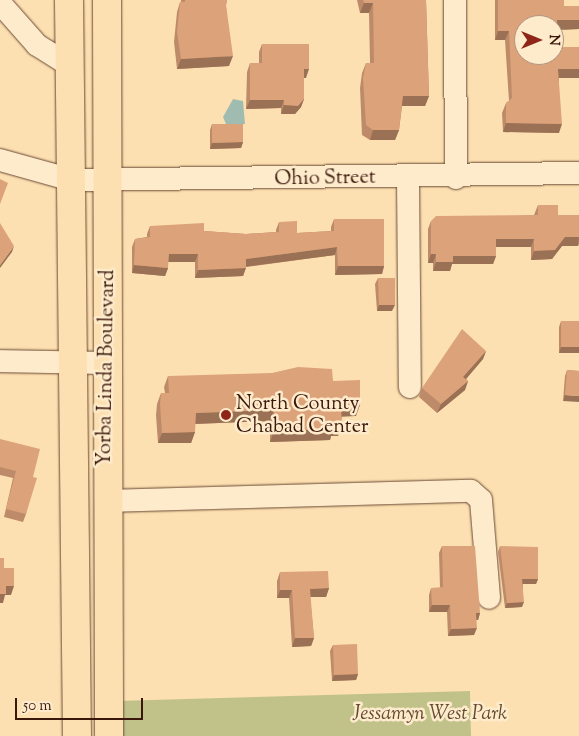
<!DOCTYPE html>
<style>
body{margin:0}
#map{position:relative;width:579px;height:736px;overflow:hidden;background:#fde0b1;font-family:"Sorts Mill Goudy",serif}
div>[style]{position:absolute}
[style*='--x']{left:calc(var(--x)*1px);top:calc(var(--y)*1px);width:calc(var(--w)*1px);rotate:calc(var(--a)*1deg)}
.green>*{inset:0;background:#c1c28a}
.water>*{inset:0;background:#a0bcb1}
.roads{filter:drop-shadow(0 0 1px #6a4934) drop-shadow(0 0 1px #6a4934)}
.minor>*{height:22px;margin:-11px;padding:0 11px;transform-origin:11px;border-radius:11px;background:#feebcc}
.major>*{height:28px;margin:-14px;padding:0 14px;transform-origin:14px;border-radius:14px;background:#fde0b1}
.wall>*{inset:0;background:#bd8b69}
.shaded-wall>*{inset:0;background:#9a7155}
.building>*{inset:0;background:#dca27a}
.dots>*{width:14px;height:14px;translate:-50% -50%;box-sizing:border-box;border:2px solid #feebcc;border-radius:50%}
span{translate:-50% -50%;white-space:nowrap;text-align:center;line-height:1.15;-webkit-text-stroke:5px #feebcc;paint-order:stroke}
.street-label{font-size:20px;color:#39170a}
.poi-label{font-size:20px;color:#39170a}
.left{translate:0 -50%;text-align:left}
.park-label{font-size:20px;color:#624a30;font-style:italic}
.north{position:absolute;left:514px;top:15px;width:50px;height:50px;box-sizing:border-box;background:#feebcc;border:1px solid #af967e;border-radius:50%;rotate:90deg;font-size:14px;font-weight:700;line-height:20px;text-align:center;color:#39170a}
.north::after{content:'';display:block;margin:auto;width:18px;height:22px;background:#8f2418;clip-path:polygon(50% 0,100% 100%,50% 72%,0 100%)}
.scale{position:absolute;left:15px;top:698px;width:128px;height:22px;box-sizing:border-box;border:2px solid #39170a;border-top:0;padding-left:6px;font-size:15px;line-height:18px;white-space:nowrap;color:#39170a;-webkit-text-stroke:4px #feebcc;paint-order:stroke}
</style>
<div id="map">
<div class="green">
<div style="clip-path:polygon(470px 691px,471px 736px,118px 736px,117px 701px)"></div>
</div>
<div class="water">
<div style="clip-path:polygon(233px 99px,243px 101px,245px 124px,226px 124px,223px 117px)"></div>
</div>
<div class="roads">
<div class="minor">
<div style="--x:455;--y:0;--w:178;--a:89.7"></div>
<div style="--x:0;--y:3;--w:56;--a:48.6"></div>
<div style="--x:37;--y:45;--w:39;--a:32"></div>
<div style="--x:0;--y:160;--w:75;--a:15.5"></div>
<div style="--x:72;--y:180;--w:507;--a:-0.79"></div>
<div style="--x:408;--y:178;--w:209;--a:89.5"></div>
<div style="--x:0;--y:361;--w:109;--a:1.1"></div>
<div style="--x:106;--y:501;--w:365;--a:-1.6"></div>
<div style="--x:471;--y:491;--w:13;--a:42"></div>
<div style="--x:481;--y:500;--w:98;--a:85.3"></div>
</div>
<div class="major">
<div style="--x:69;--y:0;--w:736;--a:89.38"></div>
<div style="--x:107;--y:0;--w:736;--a:89.84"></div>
</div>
</div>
<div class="wall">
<div style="clip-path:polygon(181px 0,227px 0,226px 5px,229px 66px,177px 69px,174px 42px,177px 12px,180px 2px,181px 2px)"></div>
<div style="clip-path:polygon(357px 0,426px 0,429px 96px,425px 106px,402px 106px,399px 130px,395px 140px,370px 140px,362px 135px,360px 88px,362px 73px,366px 63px,370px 63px,369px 13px,360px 13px)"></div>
<div style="clip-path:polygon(495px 0,564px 0,564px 6px,579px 29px,557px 30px,557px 47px,579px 78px,559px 78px,559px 133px,503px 132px,502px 113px,506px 103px,509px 101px,505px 40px,495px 40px)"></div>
<div style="clip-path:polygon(262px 44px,306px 78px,304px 78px,304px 99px,301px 107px,295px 114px,281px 114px,281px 108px,246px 109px,247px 72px,250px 63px,259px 63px,259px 52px)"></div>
<div style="clip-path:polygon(212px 124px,243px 142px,241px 148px,210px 149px,210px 130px)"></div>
<div style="clip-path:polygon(538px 205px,558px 215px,579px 215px,579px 244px,578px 246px,562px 246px,552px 259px,531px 260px,531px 247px,496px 247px,496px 256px,493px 264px,452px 264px,450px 271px,433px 271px,433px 263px,428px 263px,428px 229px,431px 221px,534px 215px)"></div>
<div style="clip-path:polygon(334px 219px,384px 266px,382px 274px,335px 275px,335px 255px,246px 267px,243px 276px,195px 278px,195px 262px,168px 262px,168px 268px,165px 276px,132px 273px,132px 247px,135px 239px,147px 237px,147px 234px,150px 226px,204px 231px,246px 234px,276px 232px,276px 230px,279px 222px,297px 233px,331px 231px,331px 227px)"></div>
<div style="clip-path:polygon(378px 278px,392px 311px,377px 311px,375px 284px)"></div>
<div style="clip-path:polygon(561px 321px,579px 353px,559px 353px,559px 327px)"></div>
<div style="clip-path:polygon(486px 351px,483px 359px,466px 379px,468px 381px,465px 390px,437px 413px,419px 397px,422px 388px)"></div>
<div style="clip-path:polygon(567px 370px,579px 371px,563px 401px,565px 376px)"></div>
<div style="clip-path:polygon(168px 376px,333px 381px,356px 416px,342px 416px,338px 436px,331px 436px,330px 440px,270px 442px,270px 421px,195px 424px,195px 432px,191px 443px,158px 443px,156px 415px,157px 404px,161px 393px,165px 393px,164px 387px)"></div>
<div style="clip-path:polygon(0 439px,33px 477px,26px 514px,23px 522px,4px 517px,13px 478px,0 475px)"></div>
<div style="clip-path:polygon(442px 546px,480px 613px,478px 620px,476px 620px,474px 635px,448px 636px,447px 612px,429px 612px,429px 595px,431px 588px,440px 588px,439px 553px)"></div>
<div style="clip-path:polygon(500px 546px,538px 579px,536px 584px,523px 584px,522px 607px,505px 608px,498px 552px)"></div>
<div style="clip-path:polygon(280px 572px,329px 588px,326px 597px,310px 597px,314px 638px,311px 646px,292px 647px,289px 598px,277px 598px,277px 581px)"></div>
<div style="clip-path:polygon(333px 645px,358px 674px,356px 680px,332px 681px,330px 651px)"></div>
</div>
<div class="shaded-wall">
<div style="clip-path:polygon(364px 3px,373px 3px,369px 13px,360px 13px)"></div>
<div style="clip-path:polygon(557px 20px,579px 20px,579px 29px,554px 30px)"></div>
<div style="clip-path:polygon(498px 31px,509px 31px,505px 40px,495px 40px)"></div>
<div style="clip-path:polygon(233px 56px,229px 66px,177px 69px,181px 59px)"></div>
<div style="clip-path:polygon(304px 69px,309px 69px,306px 78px,301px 78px)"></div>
<div style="clip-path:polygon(558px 69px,579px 69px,579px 78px,555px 78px)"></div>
<div style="clip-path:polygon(403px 96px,429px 96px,425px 106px,399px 106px)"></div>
<div style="clip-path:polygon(304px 99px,301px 107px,295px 114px,281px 114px,284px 105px)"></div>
<div style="clip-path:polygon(250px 100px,284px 100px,281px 108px,246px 109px)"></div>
<div style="clip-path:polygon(506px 123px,562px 124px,559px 133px,503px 132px)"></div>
<div style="clip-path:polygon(373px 130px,399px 130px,395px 140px,370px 140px)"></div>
<div style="clip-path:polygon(243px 142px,241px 148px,210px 149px,212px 143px)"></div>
<div style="clip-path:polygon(565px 237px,579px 237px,578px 246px,562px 246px,552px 259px,531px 260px,534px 251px)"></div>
<div style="clip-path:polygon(496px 239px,534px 239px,531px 247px,493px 247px)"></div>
<div style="clip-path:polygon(14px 246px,12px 252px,0 268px,0 265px)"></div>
<div style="clip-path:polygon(337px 247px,335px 255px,243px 267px,246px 259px)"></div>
<div style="clip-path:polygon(169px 254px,198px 254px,195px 262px,166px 262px)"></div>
<div style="clip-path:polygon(431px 254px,436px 254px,433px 263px,428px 263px)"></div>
<div style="clip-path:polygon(453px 256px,496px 256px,493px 264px,452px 264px,450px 271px,433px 271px,436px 262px)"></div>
<div style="clip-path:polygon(134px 265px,168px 268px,165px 276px,132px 273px)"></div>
<div style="clip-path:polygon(338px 266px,384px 266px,382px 274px,335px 275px)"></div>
<div style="clip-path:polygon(246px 268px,243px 276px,195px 278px,198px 270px)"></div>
<div style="clip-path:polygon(379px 305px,395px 305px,392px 311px,377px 311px)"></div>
<div style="clip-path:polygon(561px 347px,579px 347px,579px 353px,559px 353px)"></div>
<div style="clip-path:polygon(486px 351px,483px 359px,460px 386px,463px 377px)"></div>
<div style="clip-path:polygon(468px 381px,465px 390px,437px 413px,441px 404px)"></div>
<div style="clip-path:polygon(565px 395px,579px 396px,579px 402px,563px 401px)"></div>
<div style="clip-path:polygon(360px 405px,356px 416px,337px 417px,341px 406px)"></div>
<div style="clip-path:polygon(274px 410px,270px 421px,192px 424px,196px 413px)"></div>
<div style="clip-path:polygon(334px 425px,342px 425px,338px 436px,331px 436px,330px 440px,270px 442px,274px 431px)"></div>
<div style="clip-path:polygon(195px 432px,191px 443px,158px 443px,162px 433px)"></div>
<div style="clip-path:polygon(522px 579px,538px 579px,536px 584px,520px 584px)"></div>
<div style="clip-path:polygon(6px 586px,14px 586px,11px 595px,5px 595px,3px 603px,0 603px,0 594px)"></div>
<div style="clip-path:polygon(329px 588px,326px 597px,306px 597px,310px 589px)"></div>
<div style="clip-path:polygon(280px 590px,292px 590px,289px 598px,277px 598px)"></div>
<div style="clip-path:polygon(524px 602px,522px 607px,505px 608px,507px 603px)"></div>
<div style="clip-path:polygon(432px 605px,450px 605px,447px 612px,429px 612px)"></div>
<div style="clip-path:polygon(476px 613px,480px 613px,478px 620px,473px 620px)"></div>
<div style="clip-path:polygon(477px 628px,474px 635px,448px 636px,451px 629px)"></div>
<div style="clip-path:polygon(295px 638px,314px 638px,311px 646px,292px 647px)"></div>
<div style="clip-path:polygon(358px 674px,356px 680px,332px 681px,334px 675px)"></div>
</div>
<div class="building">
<div style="clip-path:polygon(185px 0,227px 0,226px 5px,233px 56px,181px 59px,177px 32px,180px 2px,185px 2px)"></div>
<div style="clip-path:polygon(363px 0,426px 0,429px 96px,403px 96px,399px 130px,373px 130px,366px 125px,363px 78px,366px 63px,374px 63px,373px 3px,364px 3px)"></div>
<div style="clip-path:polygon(evenodd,498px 0,564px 0,564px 6px,579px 6px,579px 20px,557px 20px,557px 47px,579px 47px,579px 69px,558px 69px,562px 124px,506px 123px,506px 103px,512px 98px,509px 31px,498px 31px,498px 0,524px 25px,554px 25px,554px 55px,524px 55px,524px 25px)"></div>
<div style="clip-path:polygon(262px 44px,309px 44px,309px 69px,304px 69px,304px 99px,298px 106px,284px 105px,284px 100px,250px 100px,250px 63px,262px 63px)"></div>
<div style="clip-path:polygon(212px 124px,243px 124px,243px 142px,212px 143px)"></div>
<div style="clip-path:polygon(0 179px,8px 183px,0 204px)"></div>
<div style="clip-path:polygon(538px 205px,558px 205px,558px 215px,579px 215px,579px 237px,565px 237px,555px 250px,534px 251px,534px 239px,496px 239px,496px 256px,453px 256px,453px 262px,436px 262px,436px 254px,431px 254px,431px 221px,436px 216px,538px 215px)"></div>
<div style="clip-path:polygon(334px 219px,384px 219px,384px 266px,338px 266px,337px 247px,246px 259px,246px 268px,198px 270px,198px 254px,169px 254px,168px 268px,134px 265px,135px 239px,150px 237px,150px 226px,204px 223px,204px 231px,246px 234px,279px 232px,279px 222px,297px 221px,297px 233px,334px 231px)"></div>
<div style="clip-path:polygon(0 223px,14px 246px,0 265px)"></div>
<div style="clip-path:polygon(378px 278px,395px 278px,395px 305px,379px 305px)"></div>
<div style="clip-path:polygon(561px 321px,579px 321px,579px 347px,561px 347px)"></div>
<div style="clip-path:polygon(462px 329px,486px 351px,463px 377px,468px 381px,441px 404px,422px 388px)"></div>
<div style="clip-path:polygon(298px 367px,332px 369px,333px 381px,360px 380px,360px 405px,341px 406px,342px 425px,334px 425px,334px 429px,274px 431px,274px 410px,196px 413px,195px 432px,162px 433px,160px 404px,161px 393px,169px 393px,168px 376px,272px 373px)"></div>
<div style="clip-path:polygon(567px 370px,579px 371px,579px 396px,565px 395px)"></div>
<div style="clip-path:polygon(0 439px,40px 449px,33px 477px,37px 478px,26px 514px,6px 509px,16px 471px,0 467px)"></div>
<div style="clip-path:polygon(442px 546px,475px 546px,480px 613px,476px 613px,477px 628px,451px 629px,450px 605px,432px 605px,431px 588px,443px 587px)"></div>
<div style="clip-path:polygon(500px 546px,538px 547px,538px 579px,522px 579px,524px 602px,507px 603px)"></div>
<div style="clip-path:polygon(0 558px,4px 558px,4px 568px,14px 568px,14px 586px,6px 586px,6px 594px,0 594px)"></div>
<div style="clip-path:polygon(328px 571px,329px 588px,310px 589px,314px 638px,295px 638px,292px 590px,280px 590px,280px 572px)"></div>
<div style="clip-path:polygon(357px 644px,358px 674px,334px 675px,333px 645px)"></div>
</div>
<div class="dots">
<div style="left:226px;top:415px;background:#8f2418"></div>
</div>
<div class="street-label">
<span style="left:325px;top:179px;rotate:-1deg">Ohio Street</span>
<span style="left:107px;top:368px;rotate:-89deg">Yorba Linda Boulevard</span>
</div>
<div class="poi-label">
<span class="left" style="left:236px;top:416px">North County<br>Chabad Center</span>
</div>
<div class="park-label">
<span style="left:430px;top:714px">Jessamyn West Park</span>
</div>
<div class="north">N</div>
<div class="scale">50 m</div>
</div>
